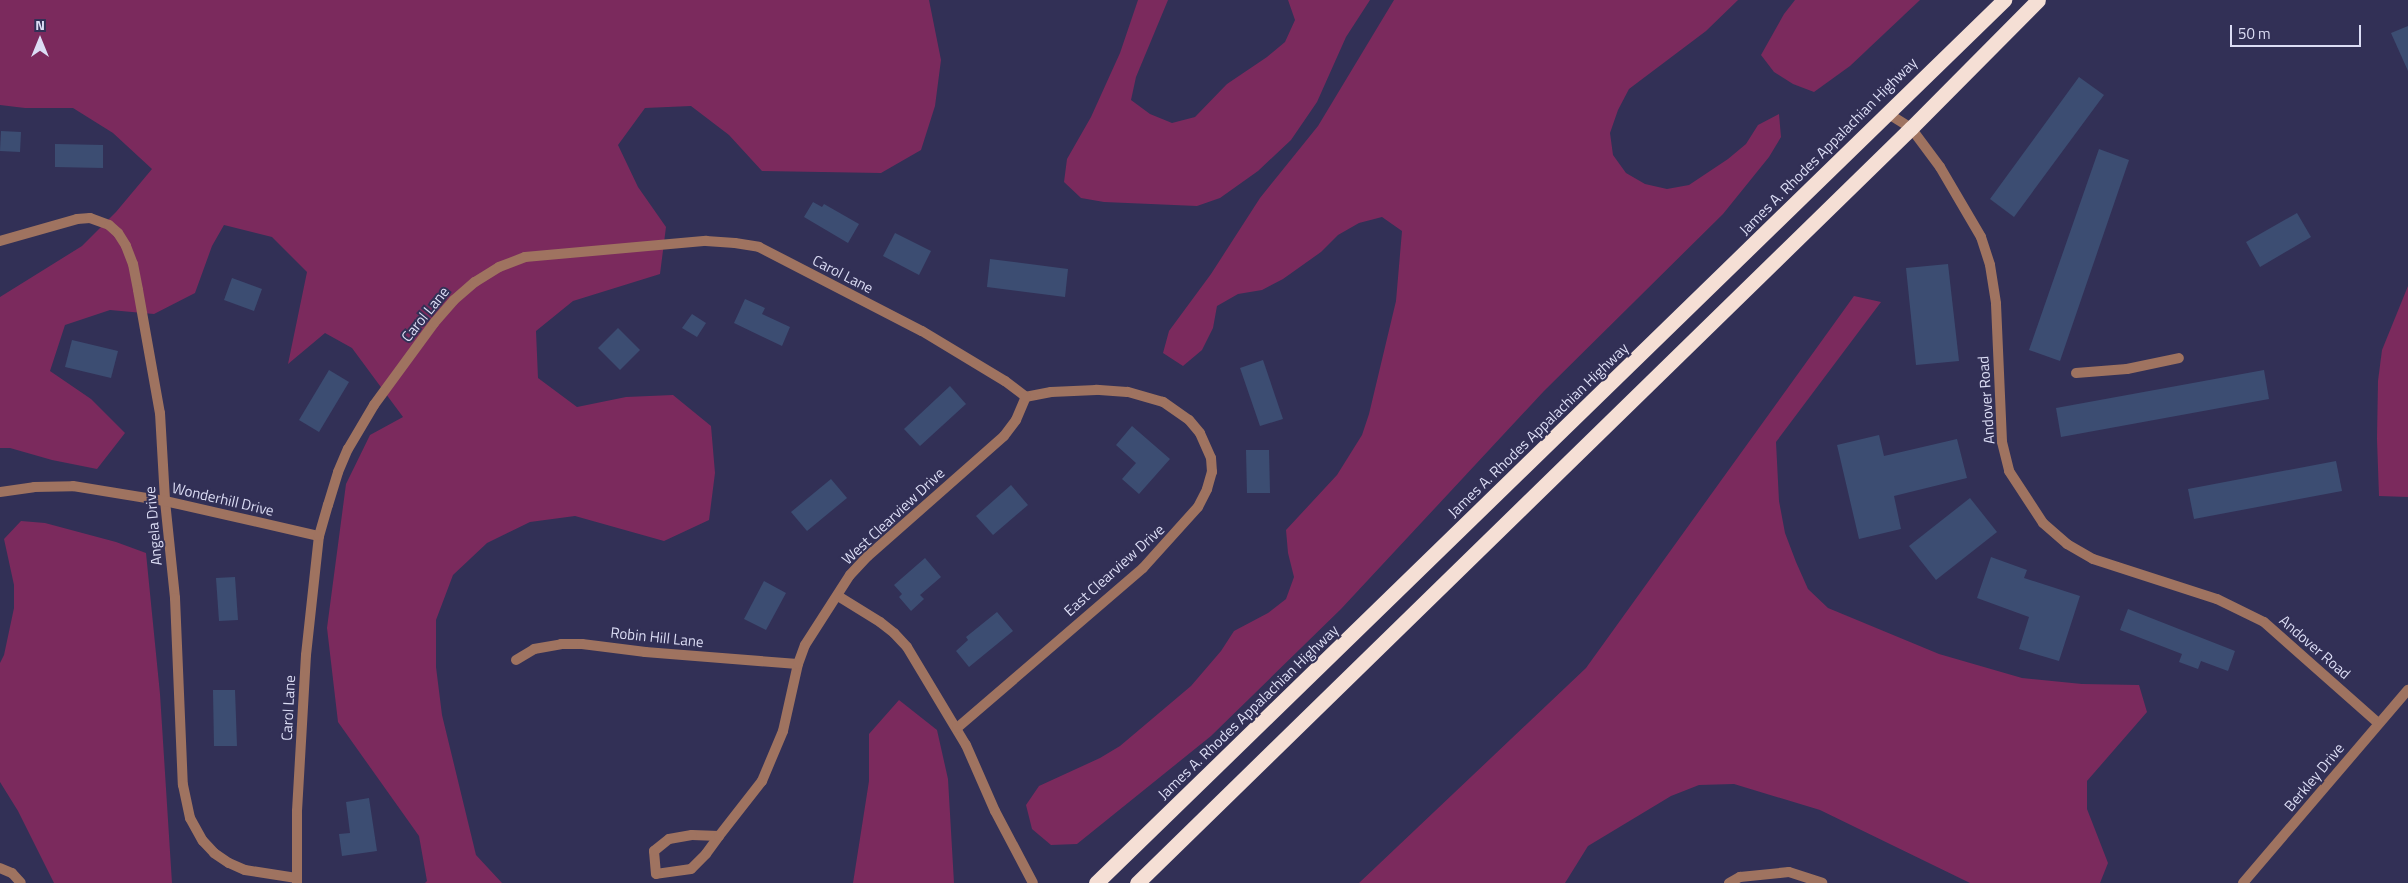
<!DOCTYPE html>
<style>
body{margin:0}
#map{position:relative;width:2408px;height:883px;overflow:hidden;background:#323056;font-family:"Titillium Web",sans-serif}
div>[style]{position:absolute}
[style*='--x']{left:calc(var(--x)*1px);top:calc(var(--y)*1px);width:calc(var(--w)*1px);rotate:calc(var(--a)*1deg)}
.green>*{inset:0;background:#7b2a5d}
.building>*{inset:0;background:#3c4d72}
.lane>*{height:10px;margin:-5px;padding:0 5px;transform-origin:5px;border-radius:5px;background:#9f7360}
.street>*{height:10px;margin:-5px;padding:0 5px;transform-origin:5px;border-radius:5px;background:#9f7360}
.highway>*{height:15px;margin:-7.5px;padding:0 7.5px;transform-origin:7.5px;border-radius:7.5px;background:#f5dfd5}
span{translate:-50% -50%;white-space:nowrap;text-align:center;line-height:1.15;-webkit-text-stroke:4px #323056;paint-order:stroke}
.street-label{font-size:15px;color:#dcddf5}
.north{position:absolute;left:15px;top:15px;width:50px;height:50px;-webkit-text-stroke:4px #323056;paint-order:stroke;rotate:0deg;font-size:14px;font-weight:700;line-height:20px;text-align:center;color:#dcddf5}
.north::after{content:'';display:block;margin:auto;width:18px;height:22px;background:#dcddf5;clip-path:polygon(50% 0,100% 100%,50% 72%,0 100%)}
.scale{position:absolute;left:2230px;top:25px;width:131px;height:22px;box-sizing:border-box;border:2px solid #dcddf5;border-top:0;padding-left:6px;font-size:15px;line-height:18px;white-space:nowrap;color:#dcddf5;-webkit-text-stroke:4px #323056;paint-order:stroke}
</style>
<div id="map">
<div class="green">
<div style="clip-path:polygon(0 0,929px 0,941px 60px,935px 106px,921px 150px,881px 173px,762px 171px,729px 135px,691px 106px,645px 108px,618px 145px,638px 187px,666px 227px,660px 274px,573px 301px,536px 331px,538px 378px,577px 407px,626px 397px,673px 395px,711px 426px,715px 473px,709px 520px,664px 541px,575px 516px,530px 522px,487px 543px,453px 575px,436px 620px,436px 667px,442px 715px,476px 855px,502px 883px,425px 883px,427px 881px,419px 836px,338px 722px,327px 628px,346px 484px,370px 435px,403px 417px,352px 348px,325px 333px,288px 364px,307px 272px,272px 237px,224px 225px,212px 246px,195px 293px,154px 314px,110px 310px,65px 325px,50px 371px,91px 399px,125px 433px,97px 469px,52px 460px,10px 448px,0 448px,0 297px,82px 246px,116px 212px,152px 169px,113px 133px,73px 108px,25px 108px,0 105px)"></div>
<div style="clip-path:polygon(1138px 0,1168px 0,1136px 77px,1131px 100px,1150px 114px,1172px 123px,1195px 117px,1227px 84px,1267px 57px,1285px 42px,1295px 20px,1288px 0,1370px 0,1346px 37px,1317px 102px,1291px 140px,1258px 171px,1220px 198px,1197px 206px,1104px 202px,1081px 198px,1064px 182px,1067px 159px,1091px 117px,1120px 53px)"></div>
<div style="clip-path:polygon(1394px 0,1738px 0,1706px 31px,1629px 89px,1618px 110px,1610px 133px,1613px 155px,1626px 173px,1645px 184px,1667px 189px,1689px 185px,1728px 159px,1746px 144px,1758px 125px,1779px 114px,1781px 137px,1769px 157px,1723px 214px,1544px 391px,1341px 609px,1211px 736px,1077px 844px,1051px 845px,1032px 829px,1026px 805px,1039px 786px,1100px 758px,1120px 746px,1191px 686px,1221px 651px,1234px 631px,1268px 613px,1286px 599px,1294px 577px,1288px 553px,1286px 530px,1337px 475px,1362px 435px,1369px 414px,1396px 301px,1402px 231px,1382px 217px,1359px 223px,1338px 235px,1321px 252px,1283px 279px,1262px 290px,1238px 294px,1217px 306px,1213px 328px,1202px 350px,1183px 366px,1163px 353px,1169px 331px,1211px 274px,1260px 198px,1318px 126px)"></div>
<div style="clip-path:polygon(1795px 0,1920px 0,1850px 66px,1814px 92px,1793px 84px,1774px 72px,1761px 55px,1784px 14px)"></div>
<div style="clip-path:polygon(2408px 286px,2408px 497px,2379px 496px,2377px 439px,2378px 381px,2382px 350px)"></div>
<div style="clip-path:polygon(1854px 296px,1881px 302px,1776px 442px,1779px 501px,1785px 533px,1796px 562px,1808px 589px,1828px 608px,1939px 654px,2022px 678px,2082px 684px,2139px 685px,2147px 712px,2087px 781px,2087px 809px,2108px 863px,2100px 883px,1970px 883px,1820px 810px,1734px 784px,1699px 785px,1671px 796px,1588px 846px,1565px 883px,1359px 883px,1586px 668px)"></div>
<div style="clip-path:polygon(21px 521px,45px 523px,116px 542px,146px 553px,160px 694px,172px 883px,54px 883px,18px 811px,0 782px,0 663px,4px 655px,14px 608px,14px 585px,4px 539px)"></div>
<div style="clip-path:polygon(899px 700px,937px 730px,948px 779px,954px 883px,853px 883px,869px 781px,869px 734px)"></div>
</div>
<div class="building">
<div style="clip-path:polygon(2408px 26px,2408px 71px,2391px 33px)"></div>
<div style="clip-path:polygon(2079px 77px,2104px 95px,2014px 217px,1990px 199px)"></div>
<div style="clip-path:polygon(1px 131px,21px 132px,20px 152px,0 151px)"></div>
<div style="clip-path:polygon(55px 144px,103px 145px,103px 168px,55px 167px)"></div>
<div style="clip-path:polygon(2099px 149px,2129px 160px,2060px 361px,2029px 350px)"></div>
<div style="clip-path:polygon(813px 202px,822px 207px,824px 204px,859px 224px,848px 243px,804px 217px)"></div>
<div style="clip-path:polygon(2297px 213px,2311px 237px,2260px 267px,2246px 242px)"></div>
<div style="clip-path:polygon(895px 233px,931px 251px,919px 275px,883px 256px)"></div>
<div style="clip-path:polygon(990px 259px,1068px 269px,1065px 297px,987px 287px)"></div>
<div style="clip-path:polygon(1948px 264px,1959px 361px,1916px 365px,1906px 268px)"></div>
<div style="clip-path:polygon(232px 278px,262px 289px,254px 311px,224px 300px)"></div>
<div style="clip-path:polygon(745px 299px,765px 308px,762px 314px,790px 327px,782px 346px,734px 323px)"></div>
<div style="clip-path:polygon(692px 314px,706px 323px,697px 337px,682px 328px)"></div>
<div style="clip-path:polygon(618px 328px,640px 350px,620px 370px,598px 348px)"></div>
<div style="clip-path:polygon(72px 340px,118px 351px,111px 378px,65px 367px)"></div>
<div style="clip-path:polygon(1263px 360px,1283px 419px,1260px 426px,1240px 368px)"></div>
<div style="clip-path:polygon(329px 370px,349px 382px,319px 432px,299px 420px)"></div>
<div style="clip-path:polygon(2264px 370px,2269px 399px,2061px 437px,2056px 408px)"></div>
<div style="clip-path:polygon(950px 386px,966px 404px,920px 446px,904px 429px)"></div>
<div style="clip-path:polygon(1132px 426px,1170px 459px,1139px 494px,1122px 479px,1136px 463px,1116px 445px)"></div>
<div style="clip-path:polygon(1879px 435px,1884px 456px,1957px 439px,1967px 478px,1894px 496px,1901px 529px,1859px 539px,1837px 445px)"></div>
<div style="clip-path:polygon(1246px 450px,1269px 450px,1270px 493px,1247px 493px)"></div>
<div style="clip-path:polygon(2336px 461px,2342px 491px,2194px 519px,2188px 489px)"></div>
<div style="clip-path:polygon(831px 479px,847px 498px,807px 531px,791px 512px)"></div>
<div style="clip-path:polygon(1011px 485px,1028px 505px,993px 535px,976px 516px)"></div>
<div style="clip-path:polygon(1970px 498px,1997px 532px,1936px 580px,1909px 546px)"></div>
<div style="clip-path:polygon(1991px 557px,2027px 570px,2024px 578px,2080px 596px,2059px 661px,2019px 649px,2029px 617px,1977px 598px)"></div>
<div style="clip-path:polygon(925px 558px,941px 577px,920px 595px,924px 599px,911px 611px,899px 597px,902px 594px,894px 585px)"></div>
<div style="clip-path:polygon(235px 577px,238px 620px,219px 621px,216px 578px)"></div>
<div style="clip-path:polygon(764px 581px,786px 593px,766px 630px,744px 619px)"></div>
<div style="clip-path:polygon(2128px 609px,2235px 651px,2228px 671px,2201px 661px,2198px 669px,2179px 662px,2182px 654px,2120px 630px)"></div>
<div style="clip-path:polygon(997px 612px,1013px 631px,969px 667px,956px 651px,968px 640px,966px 637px)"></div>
<div style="clip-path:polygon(213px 690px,235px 690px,237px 746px,214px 746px)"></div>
<div style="clip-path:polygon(369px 798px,377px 851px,342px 856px,339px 834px,350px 833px,346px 802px)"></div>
</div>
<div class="lane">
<div style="--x:2076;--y:373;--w:51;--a:-4.5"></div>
<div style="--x:2127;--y:369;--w:53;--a:-11.9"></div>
</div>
<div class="street">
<div style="--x:1887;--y:113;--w:28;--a:32"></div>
<div style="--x:1911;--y:128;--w:49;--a:53.4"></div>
<div style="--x:1940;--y:167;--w:81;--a:59.6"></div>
<div style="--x:1981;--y:237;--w:29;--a:72"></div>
<div style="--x:1990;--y:265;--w:39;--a:81"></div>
<div style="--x:1996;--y:304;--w:138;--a:87.5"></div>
<div style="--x:2002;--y:442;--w:30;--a:76"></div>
<div style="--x:2009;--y:471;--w:62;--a:56.8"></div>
<div style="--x:2043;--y:523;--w:32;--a:41"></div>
<div style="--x:2067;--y:544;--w:30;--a:30"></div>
<div style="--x:2093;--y:559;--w:130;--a:17.9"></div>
<div style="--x:2217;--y:599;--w:52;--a:26.1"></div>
<div style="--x:2264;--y:622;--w:152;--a:41.5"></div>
<div style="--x:0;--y:241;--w:80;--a:-15.9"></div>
<div style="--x:77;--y:219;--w:13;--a:-4"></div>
<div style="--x:90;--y:218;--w:20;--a:20"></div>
<div style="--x:109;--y:225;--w:12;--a:42"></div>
<div style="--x:118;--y:233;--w:15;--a:58"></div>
<div style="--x:126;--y:246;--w:19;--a:69"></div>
<div style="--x:133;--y:264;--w:26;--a:79"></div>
<div style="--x:138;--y:290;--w:125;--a:79.9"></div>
<div style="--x:160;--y:413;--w:88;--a:86.7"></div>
<div style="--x:165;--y:501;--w:98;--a:84.1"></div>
<div style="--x:175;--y:598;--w:187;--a:87.6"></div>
<div style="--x:183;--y:785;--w:34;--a:78"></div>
<div style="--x:190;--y:818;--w:26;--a:61"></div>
<div style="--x:203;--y:841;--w:16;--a:47"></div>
<div style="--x:214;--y:853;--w:18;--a:34"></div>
<div style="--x:229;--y:863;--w:17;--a:24"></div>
<div style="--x:245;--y:870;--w:52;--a:8.9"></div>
<div style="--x:0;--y:492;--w:34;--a:-8"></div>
<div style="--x:34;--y:487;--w:39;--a:-1"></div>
<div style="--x:73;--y:486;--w:93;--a:9.3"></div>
<div style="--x:165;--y:501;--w:158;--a:12.8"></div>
<div style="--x:838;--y:596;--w:49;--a:31.8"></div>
<div style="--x:880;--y:622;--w:18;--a:38"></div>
<div style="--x:894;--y:633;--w:19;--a:47"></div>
<div style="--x:907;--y:647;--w:114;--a:59"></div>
<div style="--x:966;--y:745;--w:72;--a:66.3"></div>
<div style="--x:995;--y:811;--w:81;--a:62.2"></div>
<div style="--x:516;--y:660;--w:21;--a:-31"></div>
<div style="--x:534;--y:649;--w:27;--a:-10"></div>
<div style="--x:561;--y:644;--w:21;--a:0"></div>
<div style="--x:582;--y:644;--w:64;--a:7.2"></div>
<div style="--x:645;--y:652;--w:153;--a:4.5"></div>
<div style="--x:957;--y:728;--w:245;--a:-40.7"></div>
<div style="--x:1143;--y:568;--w:82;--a:-48"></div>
<div style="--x:1198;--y:507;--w:20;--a:-63"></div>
<div style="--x:1207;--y:489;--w:18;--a:-74"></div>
<div style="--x:1212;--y:472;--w:14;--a:-94"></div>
<div style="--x:1211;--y:458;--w:27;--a:-114"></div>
<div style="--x:1200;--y:433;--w:17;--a:-130"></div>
<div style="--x:1189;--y:420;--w:32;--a:-145"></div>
<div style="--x:1163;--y:402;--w:37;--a:-164"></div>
<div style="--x:1127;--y:392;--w:31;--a:-176"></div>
<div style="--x:1096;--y:390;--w:45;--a:177.5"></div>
<div style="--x:1051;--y:392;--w:25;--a:169"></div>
<div style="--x:692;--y:835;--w:27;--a:2"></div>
<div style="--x:719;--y:836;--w:22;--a:126"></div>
<div style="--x:706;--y:854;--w:21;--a:135"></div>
<div style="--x:691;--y:869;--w:35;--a:172"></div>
<div style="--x:656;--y:874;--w:23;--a:-95"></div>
<div style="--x:654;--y:851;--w:19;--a:-39"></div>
<div style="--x:669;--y:839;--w:23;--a:-10"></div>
<div style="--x:719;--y:836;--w:70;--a:-52"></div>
<div style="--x:762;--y:781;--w:54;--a:-67.2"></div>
<div style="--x:783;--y:731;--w:69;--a:-77.4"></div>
<div style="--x:798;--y:664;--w:20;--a:-70"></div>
<div style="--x:805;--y:645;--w:83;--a:-57.3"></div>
<div style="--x:850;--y:575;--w:26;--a:-47"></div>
<div style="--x:868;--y:556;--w:181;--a:-41.4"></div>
<div style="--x:1004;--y:436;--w:20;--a:-53"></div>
<div style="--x:1016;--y:420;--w:25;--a:-67"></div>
<div style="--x:0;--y:868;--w:13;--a:23"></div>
<div style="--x:12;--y:873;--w:13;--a:48"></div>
<div style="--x:297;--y:883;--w:72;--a:-90"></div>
<div style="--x:297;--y:811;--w:156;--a:-86.7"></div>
<div style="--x:306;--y:655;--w:120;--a:-83.8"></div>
<div style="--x:319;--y:536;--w:32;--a:-74"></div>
<div style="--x:328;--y:505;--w:34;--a:-73"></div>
<div style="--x:338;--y:472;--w:25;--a:-67"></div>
<div style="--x:348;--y:449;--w:51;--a:-59.4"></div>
<div style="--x:374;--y:405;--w:102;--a:-53.8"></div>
<div style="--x:434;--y:323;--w:30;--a:-49"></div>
<div style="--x:454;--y:300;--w:28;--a:-41"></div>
<div style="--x:475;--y:282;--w:28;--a:-32"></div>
<div style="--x:499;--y:267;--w:28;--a:-21"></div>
<div style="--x:525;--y:257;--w:182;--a:-5.1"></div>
<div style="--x:706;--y:241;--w:29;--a:4"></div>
<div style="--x:735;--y:243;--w:24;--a:9"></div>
<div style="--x:759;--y:247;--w:183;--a:27.3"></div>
<div style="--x:922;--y:331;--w:97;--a:31.1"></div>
<div style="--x:1005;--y:381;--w:26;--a:37"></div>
<div style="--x:1729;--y:883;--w:13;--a:-29"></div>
<div style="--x:1740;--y:877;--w:49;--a:-5.8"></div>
<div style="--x:1789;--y:872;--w:35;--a:18"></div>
<div style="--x:2243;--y:883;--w:254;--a:-49.5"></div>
</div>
<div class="highway">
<div style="--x:1096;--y:883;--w:1267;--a:-44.2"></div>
<div style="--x:1137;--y:883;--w:1081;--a:-44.29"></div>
<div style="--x:1911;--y:128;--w:180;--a:-45.2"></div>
</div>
<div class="street-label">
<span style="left:1828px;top:146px;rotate:-45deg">James A. Rhodes Appalachian Highway</span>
<span style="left:843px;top:274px;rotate:27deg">Carol Lane</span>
<span style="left:425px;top:314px;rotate:-51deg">Carol Lane</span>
<span style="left:1986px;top:400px;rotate:-94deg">Andover Road</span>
<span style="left:1538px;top:430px;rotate:-44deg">James A. Rhodes Appalachian Highway</span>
<span style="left:223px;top:499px;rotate:13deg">Wonderhill Drive</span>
<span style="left:893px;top:516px;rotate:-43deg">West Clearview Drive</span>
<span style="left:153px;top:526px;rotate:-95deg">Angela Drive</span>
<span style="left:1114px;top:570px;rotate:-42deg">East Clearview Drive</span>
<span style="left:657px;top:637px;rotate:6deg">Robin Hill Lane</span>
<span style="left:2315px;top:647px;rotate:41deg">Andover Road</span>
<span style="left:288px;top:708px;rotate:-87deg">Carol Lane</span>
<span style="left:1248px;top:712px;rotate:-44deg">James A. Rhodes Appalachian Highway</span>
<span style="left:2314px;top:777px;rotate:-50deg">Berkley Drive</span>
</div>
<div class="north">N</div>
<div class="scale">50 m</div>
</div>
